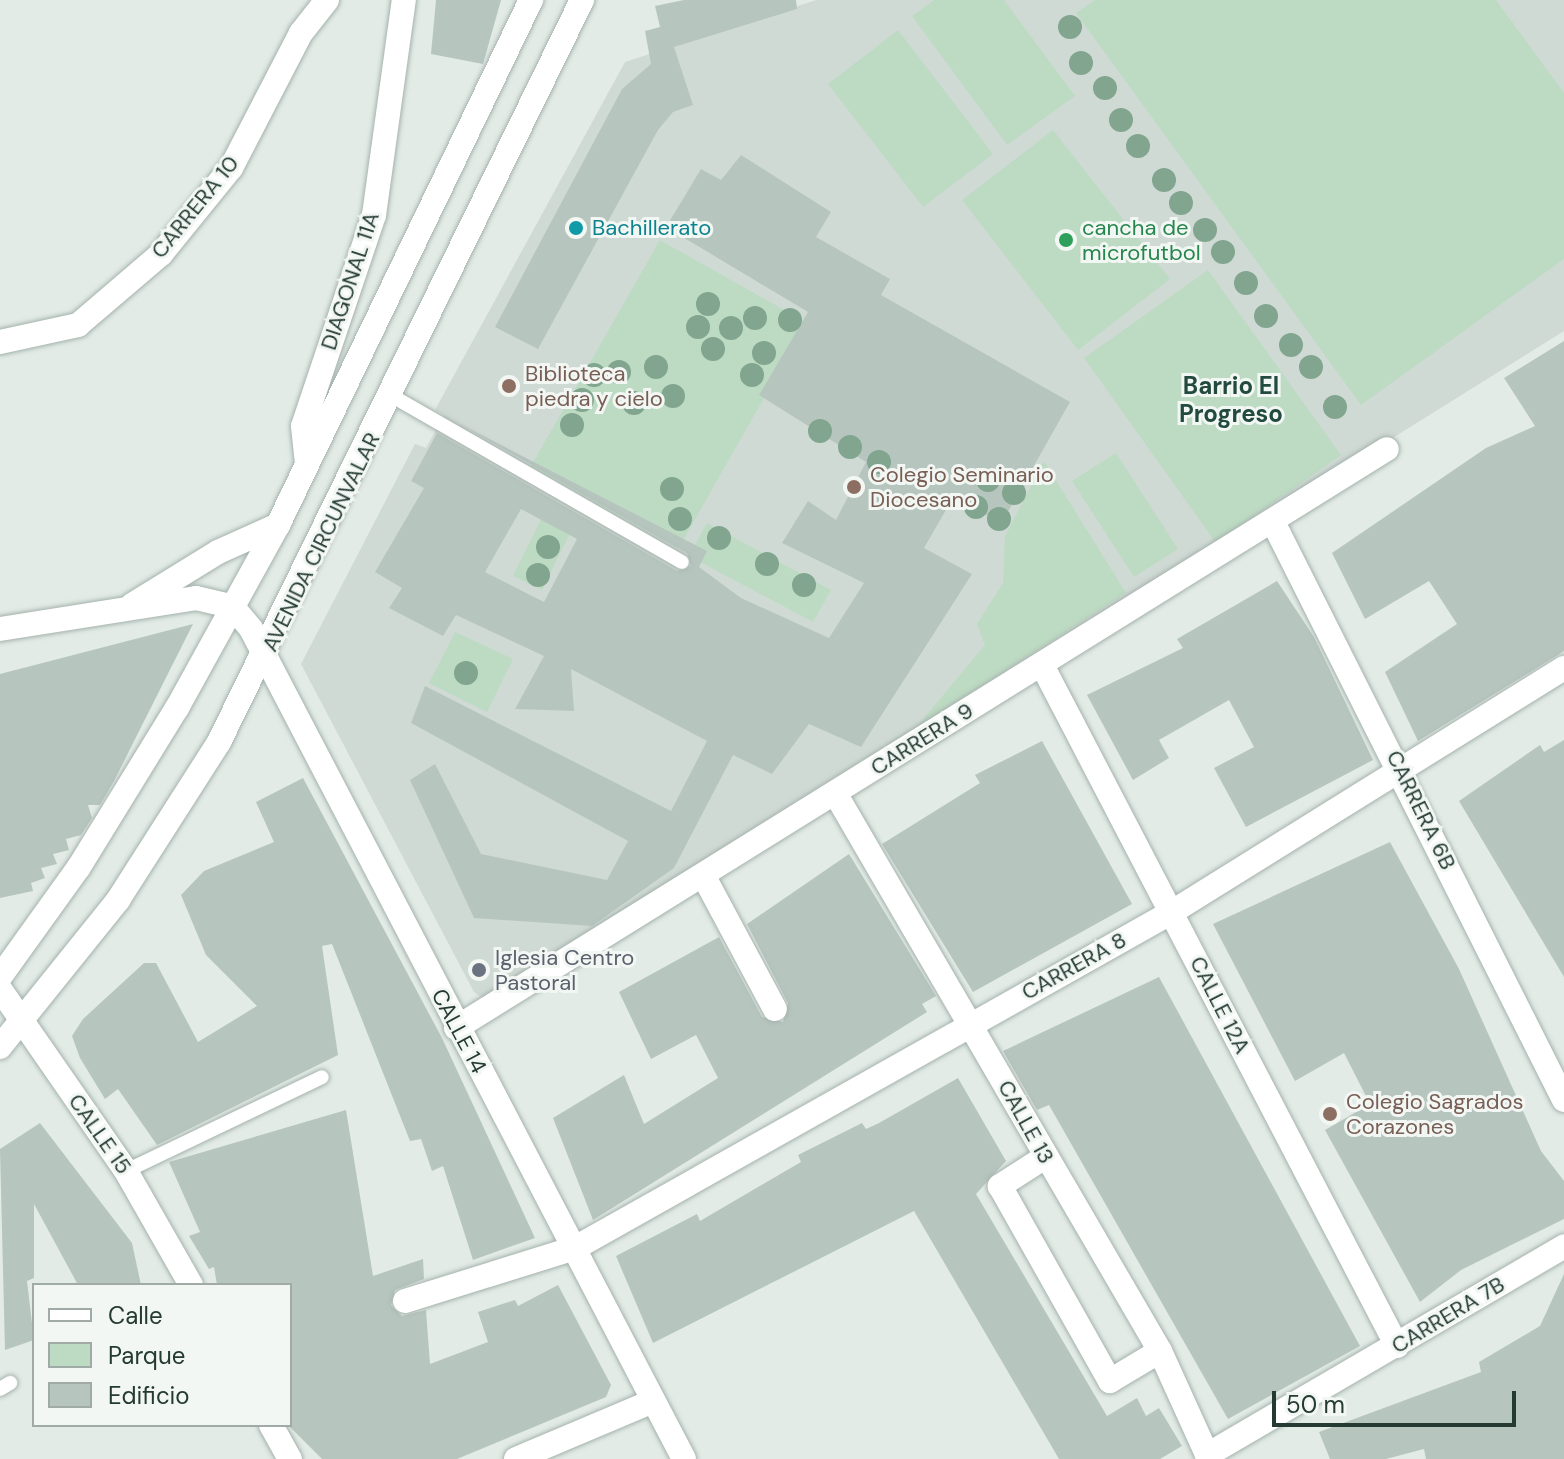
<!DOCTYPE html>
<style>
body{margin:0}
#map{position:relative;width:1564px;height:1459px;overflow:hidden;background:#e2ebe6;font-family:"DM Sans",sans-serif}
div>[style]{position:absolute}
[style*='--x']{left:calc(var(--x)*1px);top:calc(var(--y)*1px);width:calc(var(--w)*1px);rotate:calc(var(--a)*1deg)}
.built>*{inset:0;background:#d0dad5}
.green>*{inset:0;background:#bddac3}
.building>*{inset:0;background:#b7c5bf}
.roads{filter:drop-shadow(0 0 2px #a5b2ad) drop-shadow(0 0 2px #a5b2ad)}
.lane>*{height:14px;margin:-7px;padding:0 7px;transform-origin:7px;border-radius:7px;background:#fff}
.street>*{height:24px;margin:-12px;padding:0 12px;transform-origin:12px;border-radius:12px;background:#fff}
.secondary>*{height:24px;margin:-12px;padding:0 12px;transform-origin:12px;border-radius:12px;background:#fff}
.trees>*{width:24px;height:24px;margin:-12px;border-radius:50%;background:#81a58e}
.dots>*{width:22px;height:22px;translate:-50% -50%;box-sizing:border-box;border:4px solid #f2f7f4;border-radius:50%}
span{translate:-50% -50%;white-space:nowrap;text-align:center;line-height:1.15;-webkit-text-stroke:6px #f2f7f4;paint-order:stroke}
.street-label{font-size:22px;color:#243a33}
.leisure-label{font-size:22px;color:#27864d}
.left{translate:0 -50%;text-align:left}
.culture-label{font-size:22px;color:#0d838f}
.education-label{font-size:22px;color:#785e54}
.worship-label{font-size:22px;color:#5b616d}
.neighbourhood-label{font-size:24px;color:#224a3e;font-weight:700}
.legend{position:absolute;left:32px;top:1283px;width:260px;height:144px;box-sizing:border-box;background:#f2f7f4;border:2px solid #a0aba7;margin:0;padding:10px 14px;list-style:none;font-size:24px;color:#243a33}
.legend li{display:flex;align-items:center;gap:16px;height:40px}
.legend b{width:40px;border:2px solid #a0aba7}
.scale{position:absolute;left:1272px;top:1391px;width:244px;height:36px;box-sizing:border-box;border:4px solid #243a33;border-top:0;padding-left:10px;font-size:24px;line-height:28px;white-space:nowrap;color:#243a33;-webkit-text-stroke:6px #f2f7f4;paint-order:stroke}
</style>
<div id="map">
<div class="built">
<div style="clip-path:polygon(816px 0,1564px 0,1564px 331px,489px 1002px,474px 992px,301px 664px,415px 444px,426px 448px,444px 415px,435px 410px,625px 62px)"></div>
</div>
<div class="green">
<div style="clip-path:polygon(934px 0,1004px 0,1075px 96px,1007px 145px,912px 16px)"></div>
<div style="clip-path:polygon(1095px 0,1496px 0,1564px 93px,1564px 259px,1361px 405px,1076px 13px)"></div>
<div style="clip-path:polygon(898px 30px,993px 154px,923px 207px,828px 84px)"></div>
<div style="clip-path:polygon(1053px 130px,1170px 279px,1078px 350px,962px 200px)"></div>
<div style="clip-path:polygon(660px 240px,807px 323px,678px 549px,531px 466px)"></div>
<div style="clip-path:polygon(1208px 270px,1341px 455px,1216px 543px,1084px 358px)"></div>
<div style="clip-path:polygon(1116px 453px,1178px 549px,1134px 577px,1072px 481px)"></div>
<div style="clip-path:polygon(1044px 461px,1126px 593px,914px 730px,985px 645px,977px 624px,1003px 583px,1005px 536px)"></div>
<div style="clip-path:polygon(548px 505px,577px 519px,542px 590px,513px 576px)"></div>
<div style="clip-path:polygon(707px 523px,831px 590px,813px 622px,689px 556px)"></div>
<div style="clip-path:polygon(455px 632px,513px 659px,487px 712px,429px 683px)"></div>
</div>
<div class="building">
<div style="clip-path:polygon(436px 0,501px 0,483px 64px,431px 54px)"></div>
<div style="clip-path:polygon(684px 0,796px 0,797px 9px,674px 47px,693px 105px,673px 112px,658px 130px,538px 349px,495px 327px,622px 89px,651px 64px,645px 31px,660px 27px,655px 6px)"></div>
<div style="clip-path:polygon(evenodd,741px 155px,831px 212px,816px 237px,890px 279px,881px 295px,1070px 402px,1001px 524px,954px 496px,924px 548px,972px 574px,861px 747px,809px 724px,772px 774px,733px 755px,674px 868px,592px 926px,474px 918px,410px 780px,435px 764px,481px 854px,607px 880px,628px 841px,411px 723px,425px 686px,671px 811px,707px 741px,571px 669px,574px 711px,515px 709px,544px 656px,456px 615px,443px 636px,389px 608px,402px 588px,375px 572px,424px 488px,411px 481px,437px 433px,677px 571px,691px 566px,687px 553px,460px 424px,707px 551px,699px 567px,741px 598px,829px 638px,864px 583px,782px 543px,808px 501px,836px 520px,866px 462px,759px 395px,808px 312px,666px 227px,701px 169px,721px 180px,741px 155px,521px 509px,577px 539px,544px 602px,485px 572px,521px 509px)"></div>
<div style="clip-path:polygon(1564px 341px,1564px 651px,1418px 741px,1385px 672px,1457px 624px,1429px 581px,1365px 619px,1332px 553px,1486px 448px,1535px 426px,1504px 378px)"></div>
<div style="clip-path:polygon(1277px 581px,1314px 637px,1373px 760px,1246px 827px,1214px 768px,1254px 747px,1229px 700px,1159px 740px,1169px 758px,1133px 780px,1087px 695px,1183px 648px,1177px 639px)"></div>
<div style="clip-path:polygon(193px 624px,114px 781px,100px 805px,88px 805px,92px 818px,81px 835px,66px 839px,69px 850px,53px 854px,57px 864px,41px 868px,45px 878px,31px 883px,33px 891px,0 898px,0 674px)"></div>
<div style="clip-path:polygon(1564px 740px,1564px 977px,1459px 801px,1540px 745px,1544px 752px)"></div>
<div style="clip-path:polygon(1042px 741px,1132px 904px,973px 992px,882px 844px,980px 783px,975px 775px)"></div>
<div style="clip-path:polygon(303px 778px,442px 1038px,535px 1238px,473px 1260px,443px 1166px,432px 1171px,421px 1139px,410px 1141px,332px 944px,322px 946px,338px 1055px,157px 1145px,118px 1089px,105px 1099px,80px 1058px,72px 1036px,83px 1019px,144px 963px,156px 963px,198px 1042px,257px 1006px,206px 955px,181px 895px,204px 871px,274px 842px,256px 802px)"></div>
<div style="clip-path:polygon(1390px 842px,1459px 969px,1541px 1151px,1564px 1181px,1564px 1219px,1461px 1270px,1420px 1302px,1325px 1130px,1370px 1104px,1344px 1053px,1295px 1081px,1213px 924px)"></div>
<div style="clip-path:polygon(849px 854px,936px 996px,922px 1004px,927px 1012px,593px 1220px,553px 1118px,624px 1075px,644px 1124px,718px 1078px,696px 1035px,651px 1059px,619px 992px,719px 937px,762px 1017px,783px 1022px,788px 1003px,747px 924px)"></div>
<div style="clip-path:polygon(1159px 977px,1360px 1346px,1228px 1419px,1049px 1105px,1037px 1110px,1003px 1051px)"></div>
<div style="clip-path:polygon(958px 1078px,1006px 1161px,976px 1194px,1107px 1416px,1137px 1398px,1146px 1416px,1159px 1408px,1182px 1446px,1160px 1459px,1059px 1459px,914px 1211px,653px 1343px,616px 1256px,697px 1214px,700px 1221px,801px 1162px,798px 1155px,862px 1123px,866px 1129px,879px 1123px)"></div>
<div style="clip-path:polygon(346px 1110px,373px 1276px,423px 1259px,424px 1279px,395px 1290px,391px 1305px,402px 1316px,426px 1310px,430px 1364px,488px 1342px,478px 1312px,515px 1300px,518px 1306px,558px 1285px,611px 1385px,606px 1397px,457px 1459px,322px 1459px,288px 1425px,290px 1285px,217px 1285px,214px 1267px,209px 1269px,189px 1236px,200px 1232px,169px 1162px)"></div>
<div style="clip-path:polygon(40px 1123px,132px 1243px,141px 1285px,78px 1285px,34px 1204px,34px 1278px,27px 1281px,34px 1340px,5px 1350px,0 1149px)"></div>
<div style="clip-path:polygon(1564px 1274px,1564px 1459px,1426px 1459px,1424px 1449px,1386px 1459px,1330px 1459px,1319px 1432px,1481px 1372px,1479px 1362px,1540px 1326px)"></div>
</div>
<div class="roads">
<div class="lane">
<div style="--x:392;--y:396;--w:334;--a:29.8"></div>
<div style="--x:126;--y:1171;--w:217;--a:-25.6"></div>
<div style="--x:0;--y:1389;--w:12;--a:-31"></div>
</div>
<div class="street">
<div style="--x:0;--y:342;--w:80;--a:-12.3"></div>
<div style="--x:78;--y:325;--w:109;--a:-40.5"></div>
<div style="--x:161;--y:254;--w:111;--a:-50.9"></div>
<div style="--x:231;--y:168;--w:152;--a:-62.6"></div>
<div style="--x:301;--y:33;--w:42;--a:-51.8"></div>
<div style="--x:307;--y:464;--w:38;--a:-96"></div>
<div style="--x:303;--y:426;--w:223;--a:-71.4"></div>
<div style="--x:374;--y:215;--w:217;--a:-82.1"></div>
<div style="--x:1273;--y:522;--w:647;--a:63.28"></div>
<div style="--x:132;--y:605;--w:101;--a:-31.6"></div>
<div style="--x:218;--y:552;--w:66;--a:-24.2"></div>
<div style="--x:0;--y:629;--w:198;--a:-9"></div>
<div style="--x:196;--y:598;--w:37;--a:13"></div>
<div style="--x:232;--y:606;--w:30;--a:50"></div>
<div style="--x:251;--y:629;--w:936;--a:62.45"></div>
<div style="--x:1042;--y:665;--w:768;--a:62.47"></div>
<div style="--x:835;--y:793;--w:646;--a:59.78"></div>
<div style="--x:1160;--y:1351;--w:119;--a:65.6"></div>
<div style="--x:703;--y:875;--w:152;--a:61.8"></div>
<div style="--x:0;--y:989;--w:221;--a:55.3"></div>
<div style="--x:126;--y:1171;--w:131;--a:60.3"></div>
<div style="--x:456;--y:1028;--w:1096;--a:-31.88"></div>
<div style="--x:1045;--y:1157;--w:54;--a:147.2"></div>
<div style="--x:1000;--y:1186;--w:224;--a:60.6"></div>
<div style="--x:1110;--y:1381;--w:58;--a:-31"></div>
<div style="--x:405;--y:1301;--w:178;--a:-17.3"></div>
<div style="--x:575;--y:1248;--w:685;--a:-29.37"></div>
<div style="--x:1172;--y:912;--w:462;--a:-31.9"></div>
<div style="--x:271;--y:1425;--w:39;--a:61"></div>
<div style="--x:1207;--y:1455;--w:414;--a:-30.3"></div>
<div style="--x:516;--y:1459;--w:149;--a:-22.9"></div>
</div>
<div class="secondary">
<div style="--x:0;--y:977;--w:135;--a:-54.3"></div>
<div style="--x:79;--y:867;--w:187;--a:-58.4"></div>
<div style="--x:177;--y:708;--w:209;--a:-61.1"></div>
<div style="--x:278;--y:525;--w:583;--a:-64.27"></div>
<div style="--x:0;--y:1047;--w:189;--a:-51.2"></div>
<div style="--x:118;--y:900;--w:188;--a:-57.4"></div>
<div style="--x:219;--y:742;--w:826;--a:-63.93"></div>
</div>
</div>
<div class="trees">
<div style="left:1070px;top:27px"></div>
<div style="left:1081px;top:63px"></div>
<div style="left:1105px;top:88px"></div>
<div style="left:1121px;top:120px"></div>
<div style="left:1138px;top:146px"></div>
<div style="left:1164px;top:180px"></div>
<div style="left:1181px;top:203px"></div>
<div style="left:1205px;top:230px"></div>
<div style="left:1223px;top:252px"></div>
<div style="left:1246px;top:283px"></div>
<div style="left:708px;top:304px"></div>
<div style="left:1266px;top:316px"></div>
<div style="left:755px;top:318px"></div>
<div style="left:790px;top:320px"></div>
<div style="left:698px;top:327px"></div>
<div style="left:731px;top:328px"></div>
<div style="left:1291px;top:345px"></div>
<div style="left:713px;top:349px"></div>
<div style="left:764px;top:353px"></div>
<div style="left:656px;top:367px"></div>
<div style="left:1311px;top:367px"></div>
<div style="left:619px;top:372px"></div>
<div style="left:594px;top:375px"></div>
<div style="left:752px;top:375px"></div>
<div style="left:673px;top:396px"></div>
<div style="left:582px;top:400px"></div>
<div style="left:634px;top:403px"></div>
<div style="left:1335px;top:407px"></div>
<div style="left:572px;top:425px"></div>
<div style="left:820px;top:431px"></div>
<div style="left:850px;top:447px"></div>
<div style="left:879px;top:462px"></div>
<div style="left:988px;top:480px"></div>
<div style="left:672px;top:489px"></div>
<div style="left:1014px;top:493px"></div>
<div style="left:976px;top:507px"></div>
<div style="left:680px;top:519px"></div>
<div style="left:999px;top:519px"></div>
<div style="left:719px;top:538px"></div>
<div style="left:548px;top:547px"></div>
<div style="left:767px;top:564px"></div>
<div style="left:538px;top:575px"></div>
<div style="left:804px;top:585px"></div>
<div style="left:466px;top:673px"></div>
</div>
<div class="dots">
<div style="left:576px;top:228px;background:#0f9aa8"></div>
<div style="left:1066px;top:240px;background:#2e9e5b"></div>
<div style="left:509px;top:386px;background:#8d6e63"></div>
<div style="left:854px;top:487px;background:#8d6e63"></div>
<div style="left:479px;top:970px;background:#6b7280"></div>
<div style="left:1330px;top:1114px;background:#8d6e63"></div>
</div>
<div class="street-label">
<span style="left:195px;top:207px;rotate:-51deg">CARRERA 10</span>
<span style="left:350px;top:281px;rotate:-72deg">DIAGONAL 11A</span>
<span style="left:321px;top:542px;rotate:-64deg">AVENIDA CIRCUNVALAR</span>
<span style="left:922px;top:739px;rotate:-32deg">CARRERA 9</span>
<span style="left:1421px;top:810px;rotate:64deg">CARRERA 6B</span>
<span style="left:1074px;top:966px;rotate:-29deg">CARRERA 8</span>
<span style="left:1220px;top:1005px;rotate:63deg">CALLE 12A</span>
<span style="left:459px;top:1031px;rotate:62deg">CALLE 14</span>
<span style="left:1026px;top:1122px;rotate:61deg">CALLE 13</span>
<span style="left:100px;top:1134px;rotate:55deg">CALLE 15</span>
<span style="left:1448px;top:1315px;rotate:-31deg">CARRERA 7B</span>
</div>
<div class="leisure-label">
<span class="left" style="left:1082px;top:240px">cancha de<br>microfutbol</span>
</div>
<div class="culture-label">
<span class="left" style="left:592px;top:228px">Bachillerato</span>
</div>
<div class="education-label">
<span class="left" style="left:525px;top:386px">Biblioteca<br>piedra y cielo</span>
<span class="left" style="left:870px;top:487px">Colegio Seminario<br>Diocesano</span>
<span class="left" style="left:1346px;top:1114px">Colegio Sagrados<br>Corazones</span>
</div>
<div class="worship-label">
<span class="left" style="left:495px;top:970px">Iglesia Centro<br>Pastoral</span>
</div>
<div class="neighbourhood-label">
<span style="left:1231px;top:400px">Barrio El<br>Progreso</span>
</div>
<ul class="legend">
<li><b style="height:10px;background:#fff"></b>Calle</li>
<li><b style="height:22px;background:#bddac3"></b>Parque</li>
<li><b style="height:22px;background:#b7c5bf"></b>Edificio</li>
</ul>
<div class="scale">50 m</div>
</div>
